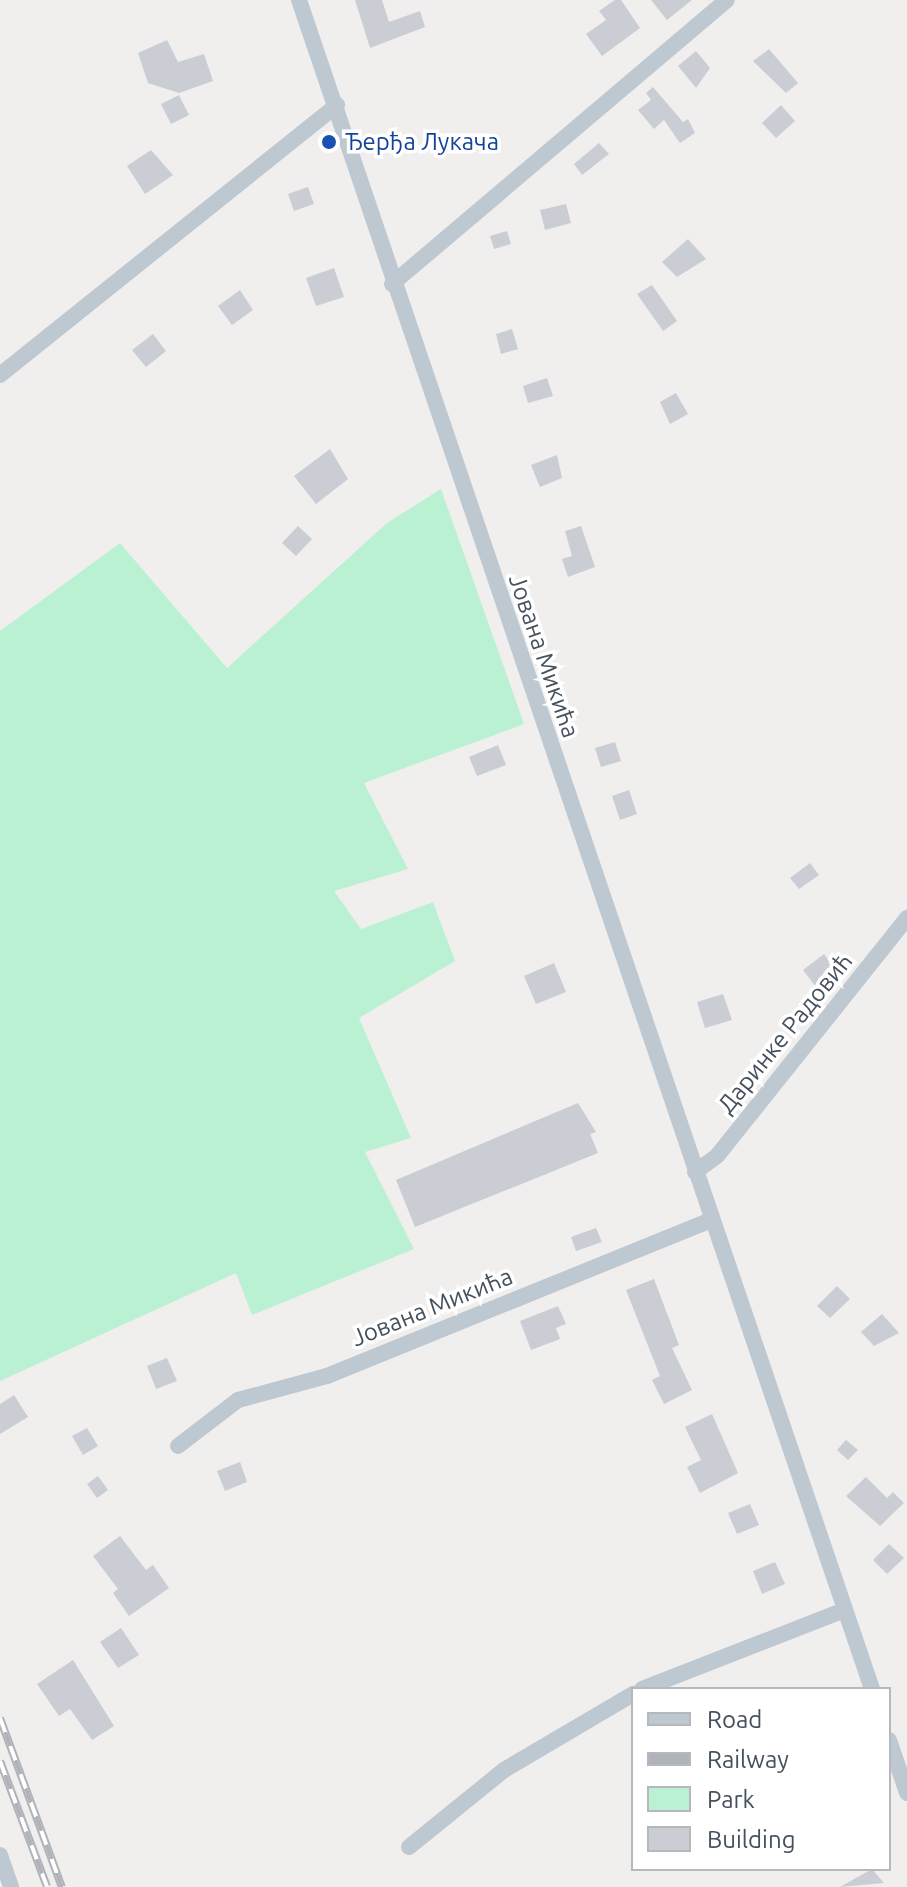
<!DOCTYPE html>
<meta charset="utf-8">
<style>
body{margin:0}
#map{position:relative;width:907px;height:1887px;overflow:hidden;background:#f1eeee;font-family:Ubuntu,sans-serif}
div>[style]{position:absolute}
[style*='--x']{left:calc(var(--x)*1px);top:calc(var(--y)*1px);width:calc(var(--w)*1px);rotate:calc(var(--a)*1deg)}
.green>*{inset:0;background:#baf1d3}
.building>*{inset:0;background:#cacdd3}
.minor>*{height:16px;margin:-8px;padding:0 8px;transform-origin:8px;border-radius:8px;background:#bec8d1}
.rail>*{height:8px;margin-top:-4px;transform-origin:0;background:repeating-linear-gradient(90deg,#fff 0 15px,#b0b3b9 0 30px);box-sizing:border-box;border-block:2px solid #b0b3b9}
.dots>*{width:22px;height:22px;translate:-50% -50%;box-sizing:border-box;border:4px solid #fff;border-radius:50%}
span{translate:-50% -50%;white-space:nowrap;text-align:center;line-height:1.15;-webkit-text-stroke:7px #fff;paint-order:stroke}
.transit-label{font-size:24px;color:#164399}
.left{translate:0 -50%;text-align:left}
.street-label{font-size:24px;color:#45505d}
.legend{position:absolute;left:631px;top:1687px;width:260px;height:184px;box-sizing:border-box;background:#fff;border:2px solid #b5b9be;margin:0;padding:10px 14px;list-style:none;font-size:24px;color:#45505d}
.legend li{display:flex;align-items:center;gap:16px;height:40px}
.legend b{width:40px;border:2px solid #b5b9be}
</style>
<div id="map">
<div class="green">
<div style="clip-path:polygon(441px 489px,524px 724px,364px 783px,408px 869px,334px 891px,361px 929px,433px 902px,455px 961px,359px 1018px,411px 1138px,365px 1152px,414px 1249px,252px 1315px,236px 1273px,0 1381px,0 631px,120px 543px,227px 668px,387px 523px)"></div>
</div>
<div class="building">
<div style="clip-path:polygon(355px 0,382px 0,389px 22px,420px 11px,425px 27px,370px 48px)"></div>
<div style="clip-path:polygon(615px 0,621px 0,640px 28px,602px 56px,586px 34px,606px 20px,599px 11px)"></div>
<div style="clip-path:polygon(651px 0,692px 0,667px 20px)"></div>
<div style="clip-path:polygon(167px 40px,178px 62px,204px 54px,213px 81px,179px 93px,148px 83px,138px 53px)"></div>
<div style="clip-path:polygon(769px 49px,798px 83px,786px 93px,753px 61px)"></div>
<div style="clip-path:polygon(696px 51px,710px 68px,696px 88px,678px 66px)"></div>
<div style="clip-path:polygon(653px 87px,683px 122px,688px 119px,695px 133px,680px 143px,664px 120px,654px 129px,638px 110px,651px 100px,646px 93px)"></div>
<div style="clip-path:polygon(179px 95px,189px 115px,171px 124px,161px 104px)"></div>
<div style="clip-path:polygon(781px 105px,795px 121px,776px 138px,762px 123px)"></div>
<div style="clip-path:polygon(599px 143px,609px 154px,582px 175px,574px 164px)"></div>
<div style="clip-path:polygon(151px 150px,173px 175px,145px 194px,127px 166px)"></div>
<div style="clip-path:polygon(308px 187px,314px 204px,294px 211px,288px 194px)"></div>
<div style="clip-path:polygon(566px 204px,571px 223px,545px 230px,540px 210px)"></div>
<div style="clip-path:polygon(507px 231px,511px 244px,494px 249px,490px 236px)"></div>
<div style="clip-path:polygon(688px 239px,706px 259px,677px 277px,662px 262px)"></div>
<div style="clip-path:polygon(334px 268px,344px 297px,316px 306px,306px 278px)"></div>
<div style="clip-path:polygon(652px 285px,677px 321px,663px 331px,637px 294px)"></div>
<div style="clip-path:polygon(240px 290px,253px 310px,232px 325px,218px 306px)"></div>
<div style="clip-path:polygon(512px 329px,518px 349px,501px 354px,496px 334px)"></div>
<div style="clip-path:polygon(153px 334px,166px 351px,146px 367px,132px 350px)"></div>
<div style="clip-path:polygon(547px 378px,553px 396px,528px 403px,523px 386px)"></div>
<div style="clip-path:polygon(676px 393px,688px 414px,670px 424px,660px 402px)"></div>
<div style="clip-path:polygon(330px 449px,348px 479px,316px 504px,294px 476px)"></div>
<div style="clip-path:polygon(557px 455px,562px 478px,540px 487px,531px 465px)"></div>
<div style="clip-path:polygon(298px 526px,312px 539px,296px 556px,282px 543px)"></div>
<div style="clip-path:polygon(581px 526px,595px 567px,568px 577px,562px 559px,572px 556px,565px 531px)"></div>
<div style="clip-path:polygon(615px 742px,621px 761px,601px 767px,595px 748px)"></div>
<div style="clip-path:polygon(498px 745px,506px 765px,477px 776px,469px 757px)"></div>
<div style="clip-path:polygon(629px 790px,637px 814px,620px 820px,612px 796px)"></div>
<div style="clip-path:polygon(810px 863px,819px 875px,799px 889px,790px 878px)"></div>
<div style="clip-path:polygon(824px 954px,837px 972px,816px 987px,803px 970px)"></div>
<div style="clip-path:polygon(554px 963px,566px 992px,536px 1004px,524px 976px)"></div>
<div style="clip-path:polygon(723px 994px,732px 1020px,705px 1028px,697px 1002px)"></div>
<div style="clip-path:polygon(578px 1103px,596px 1132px,590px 1134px,598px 1153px,415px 1227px,396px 1180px)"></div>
<div style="clip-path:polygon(596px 1228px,602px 1242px,576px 1251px,571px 1237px)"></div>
<div style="clip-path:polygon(654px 1279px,679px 1345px,672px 1348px,692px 1390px,664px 1404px,652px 1380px,660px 1376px,626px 1290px)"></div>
<div style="clip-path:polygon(837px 1286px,850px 1299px,830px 1318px,817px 1306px)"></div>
<div style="clip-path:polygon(558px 1306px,566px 1324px,556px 1328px,560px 1339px,531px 1350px,520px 1321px)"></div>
<div style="clip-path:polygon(882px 1314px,899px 1333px,874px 1346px,861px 1332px)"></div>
<div style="clip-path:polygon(167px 1358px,177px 1381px,156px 1389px,147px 1366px)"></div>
<div style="clip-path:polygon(14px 1395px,28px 1417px,0 1434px,0 1404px)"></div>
<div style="clip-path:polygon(712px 1414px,738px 1473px,700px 1493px,687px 1467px,701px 1460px,685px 1427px)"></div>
<div style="clip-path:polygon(87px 1428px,98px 1446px,83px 1455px,72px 1436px)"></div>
<div style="clip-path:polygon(846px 1440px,858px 1450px,848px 1460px,837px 1450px)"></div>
<div style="clip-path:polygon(240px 1462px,247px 1482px,225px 1491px,217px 1471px)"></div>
<div style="clip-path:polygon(98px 1476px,108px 1490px,97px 1498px,87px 1484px)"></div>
<div style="clip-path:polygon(866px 1477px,887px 1498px,893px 1492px,904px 1503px,880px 1526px,846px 1496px)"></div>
<div style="clip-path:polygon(750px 1504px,759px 1525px,737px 1534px,728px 1513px)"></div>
<div style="clip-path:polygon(120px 1536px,146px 1570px,153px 1565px,169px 1588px,129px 1616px,113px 1593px,118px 1589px,93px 1556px)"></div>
<div style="clip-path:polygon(889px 1544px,904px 1558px,887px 1574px,873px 1560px)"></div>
<div style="clip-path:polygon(775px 1562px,785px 1584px,762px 1594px,753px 1571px)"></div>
<div style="clip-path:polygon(121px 1628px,139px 1655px,118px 1668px,100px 1642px)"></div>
<div style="clip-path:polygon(73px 1660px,114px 1726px,92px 1740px,70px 1709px,59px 1716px,37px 1684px)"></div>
<div style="clip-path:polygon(872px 1869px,884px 1883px,840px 1887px)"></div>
</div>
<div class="minor">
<div style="--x:299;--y:0;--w:1784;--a:71.26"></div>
<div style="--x:392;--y:284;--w:439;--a:-40.3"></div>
<div style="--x:0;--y:375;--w:432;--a:-38.7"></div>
<div style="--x:695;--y:1172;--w:27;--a:-36"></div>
<div style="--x:717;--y:1156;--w:305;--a:-51.4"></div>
<div style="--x:178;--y:1446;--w:76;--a:-37.5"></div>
<div style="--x:238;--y:1400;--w:92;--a:-15.1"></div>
<div style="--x:327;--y:1376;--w:414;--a:-22.1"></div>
<div style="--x:642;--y:1689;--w:218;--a:-21.3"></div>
<div style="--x:889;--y:1740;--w:56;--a:71.2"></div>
<div style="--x:409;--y:1847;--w:122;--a:-39"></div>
<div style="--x:504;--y:1770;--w:150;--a:-30.5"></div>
<div style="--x:0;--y:1855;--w:34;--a:71"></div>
</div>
<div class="rail">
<div style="--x:0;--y:1718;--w:180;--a:69.9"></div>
<div style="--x:0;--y:1761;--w:134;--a:69.5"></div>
</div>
<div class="dots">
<div style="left:329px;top:142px;background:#1a4fb4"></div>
</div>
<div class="transit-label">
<span class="left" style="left:345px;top:142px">Ђерђа Лукача</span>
</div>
<div class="street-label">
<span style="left:544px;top:656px;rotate:71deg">Јована Микића</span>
<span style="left:785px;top:1033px;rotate:-51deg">Даринке Радовић</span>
<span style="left:432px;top:1307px;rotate:-22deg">Јована Микића</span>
</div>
<ul class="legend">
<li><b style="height:10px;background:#bec8d1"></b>Road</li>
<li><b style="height:10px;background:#b0b3b9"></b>Railway</li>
<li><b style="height:22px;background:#baf1d3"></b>Park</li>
<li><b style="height:22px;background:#cacdd3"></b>Building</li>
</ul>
</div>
